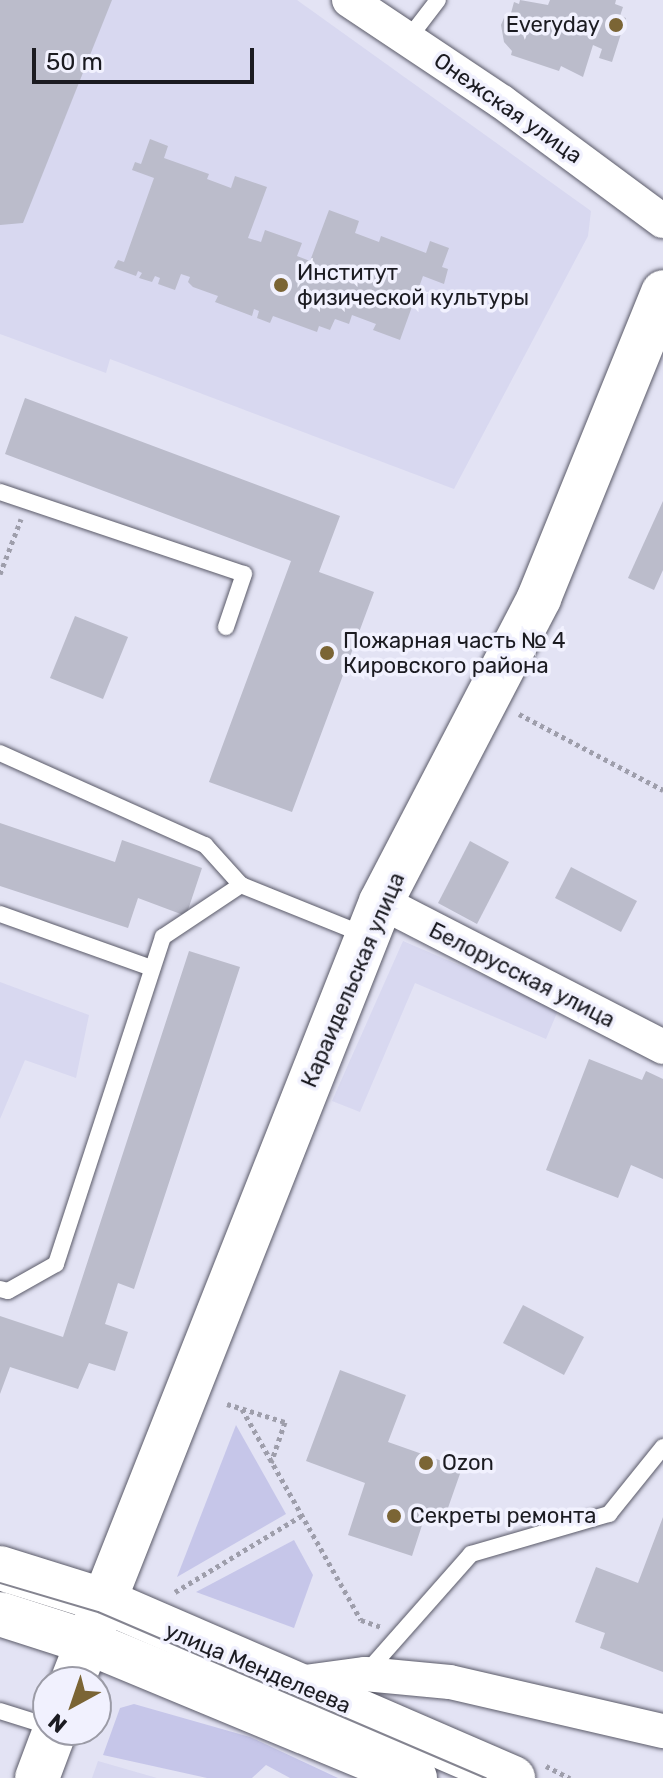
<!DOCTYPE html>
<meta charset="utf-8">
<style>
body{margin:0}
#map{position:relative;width:663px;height:1778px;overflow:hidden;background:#e3e3f4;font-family:Rubik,sans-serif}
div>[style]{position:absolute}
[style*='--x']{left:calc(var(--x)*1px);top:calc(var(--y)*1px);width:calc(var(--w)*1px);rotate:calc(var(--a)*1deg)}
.built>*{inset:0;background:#d8d8f0}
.green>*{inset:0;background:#c6c6e9}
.building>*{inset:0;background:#bbbccb}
.path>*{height:5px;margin-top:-2.5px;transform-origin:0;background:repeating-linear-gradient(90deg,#9e9eab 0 4px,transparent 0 8px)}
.roads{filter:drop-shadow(0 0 2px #5a5a68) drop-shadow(0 0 2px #5a5a68)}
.lane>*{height:16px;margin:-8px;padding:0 8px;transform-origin:8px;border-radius:8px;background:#fff}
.street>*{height:34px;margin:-17px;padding:0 17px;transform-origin:17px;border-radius:17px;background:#fff}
.secondary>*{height:44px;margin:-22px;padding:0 22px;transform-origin:22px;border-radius:22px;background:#fff}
.tram>*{height:2px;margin:-1px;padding:0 1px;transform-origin:1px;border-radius:1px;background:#848490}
.dots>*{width:22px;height:22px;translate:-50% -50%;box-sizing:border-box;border:4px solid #f1f1fe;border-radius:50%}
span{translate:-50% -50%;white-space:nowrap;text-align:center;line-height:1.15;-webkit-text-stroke:7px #f1f1fe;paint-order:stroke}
.poi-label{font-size:22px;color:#1b1b21}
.right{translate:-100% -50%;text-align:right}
.left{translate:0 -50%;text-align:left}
.street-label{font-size:22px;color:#1b1b21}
.north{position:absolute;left:32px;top:1666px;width:80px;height:80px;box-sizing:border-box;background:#f1f1fe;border:2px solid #9b9ba6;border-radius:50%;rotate:220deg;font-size:22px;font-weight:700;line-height:32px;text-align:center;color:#1b1b21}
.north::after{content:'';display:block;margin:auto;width:28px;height:36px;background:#7b6535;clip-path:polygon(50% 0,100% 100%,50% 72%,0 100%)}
.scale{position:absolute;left:32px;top:48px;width:222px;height:36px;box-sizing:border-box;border:4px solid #1b1b21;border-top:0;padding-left:10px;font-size:24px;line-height:28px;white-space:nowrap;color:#1b1b21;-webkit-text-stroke:6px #f1f1fe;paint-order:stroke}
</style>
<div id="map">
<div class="built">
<div style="clip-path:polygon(0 0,297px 0,591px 211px,588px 236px,454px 489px,110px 359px,106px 373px,0 334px)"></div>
<div style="clip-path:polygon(403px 941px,559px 1008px,546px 1039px,415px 983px,360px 1112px,332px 1101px)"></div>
<div style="clip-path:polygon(0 982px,89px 1015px,76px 1078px,25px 1060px,0 1119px)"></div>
<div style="clip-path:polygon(98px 1761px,157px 1778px,92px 1778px)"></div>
</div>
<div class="green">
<div style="clip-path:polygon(236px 1425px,286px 1514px,177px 1577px)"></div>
<div style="clip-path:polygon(294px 1540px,313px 1575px,294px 1628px,196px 1592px)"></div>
<div style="clip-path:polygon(134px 1704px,250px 1737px,338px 1778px,290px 1778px,266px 1765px,252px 1778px,207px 1778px,103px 1755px,120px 1708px)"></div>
</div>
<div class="building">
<div style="clip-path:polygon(0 0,112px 0,23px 223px,0 225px)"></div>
<div style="clip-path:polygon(520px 0,548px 5px,550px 0,616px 0,615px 4px,623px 7px,620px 16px,626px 18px,612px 62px,599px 58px,602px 49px,593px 45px,583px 77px,561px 66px,559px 71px,511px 55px,512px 51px,504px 42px,501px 25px,506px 13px,511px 13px,514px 2px,519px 4px)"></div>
<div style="clip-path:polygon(150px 139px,168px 146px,164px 158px,209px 174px,207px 179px,231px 188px,235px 176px,267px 187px,248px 238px,261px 242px,265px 230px,302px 243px,297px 256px,310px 261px,329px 210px,359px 221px,355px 233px,379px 242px,381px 236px,426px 253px,430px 241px,449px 248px,442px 267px,448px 269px,444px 284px,423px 276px,400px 340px,373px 330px,376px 324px,352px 315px,349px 324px,335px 319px,330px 330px,319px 326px,317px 332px,273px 316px,270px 323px,257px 318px,259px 311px,254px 309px,252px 316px,215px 302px,218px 296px,193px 287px,188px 282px,190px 277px,181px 274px,175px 290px,158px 284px,160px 278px,155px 276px,152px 282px,139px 278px,142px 273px,138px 271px,136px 276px,114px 268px,118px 260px,124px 262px,154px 178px,132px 170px,135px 162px,141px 164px)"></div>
<div style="clip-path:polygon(25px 398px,340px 516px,319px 572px,374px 592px,292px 812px,209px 782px,291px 561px,5px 454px)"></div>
<div style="clip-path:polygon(663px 501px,663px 570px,654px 590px,628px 578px)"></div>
<div style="clip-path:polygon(75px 616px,128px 637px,103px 699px,50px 678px)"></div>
<div style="clip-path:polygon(0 823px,115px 862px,122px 840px,202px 868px,186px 916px,138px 898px,128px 928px,0 886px)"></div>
<div style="clip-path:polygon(470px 841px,509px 862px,477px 924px,438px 903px)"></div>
<div style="clip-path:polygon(571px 867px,637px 901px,621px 932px,555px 898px)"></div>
<div style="clip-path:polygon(189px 951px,240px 967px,134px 1289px,118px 1283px,105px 1324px,128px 1332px,115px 1371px,89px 1363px,78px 1389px,10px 1367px,0 1394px,0 1316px,63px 1337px)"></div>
<div style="clip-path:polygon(589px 1059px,642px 1080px,646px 1071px,663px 1079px,663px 1179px,631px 1165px,618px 1198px,546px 1170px)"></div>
<div style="clip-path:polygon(523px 1305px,584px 1337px,564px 1375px,503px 1343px)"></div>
<div style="clip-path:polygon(340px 1370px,406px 1395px,388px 1442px,462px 1468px,442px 1525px,424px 1519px,412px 1556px,348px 1535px,365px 1483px,306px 1461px)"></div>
<div style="clip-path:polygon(663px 1517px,663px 1672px,600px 1648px,605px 1633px,575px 1622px,596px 1567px,638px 1583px)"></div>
</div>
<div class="path">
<div style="--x:0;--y:574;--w:59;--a:-69.1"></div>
<div style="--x:519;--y:714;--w:163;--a:27.8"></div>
<div style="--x:227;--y:1404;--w:61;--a:17.2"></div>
<div style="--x:285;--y:1422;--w:43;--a:108.9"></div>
<div style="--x:242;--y:1409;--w:242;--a:60.6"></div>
<div style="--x:361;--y:1620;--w:21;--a:19"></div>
<div style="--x:175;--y:1592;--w:147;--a:-31.1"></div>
<div style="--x:546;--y:1766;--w:27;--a:27"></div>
</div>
<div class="roads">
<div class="lane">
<div style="--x:408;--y:39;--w:49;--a:-52.4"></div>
<div style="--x:0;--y:492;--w:257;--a:18.6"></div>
<div style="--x:244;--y:574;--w:56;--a:108.8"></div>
<div style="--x:0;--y:753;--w:225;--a:24.2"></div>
<div style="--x:205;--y:845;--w:54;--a:48"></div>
<div style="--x:241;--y:885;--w:136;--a:22"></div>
<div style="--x:0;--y:914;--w:161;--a:19.6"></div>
<div style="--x:0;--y:1289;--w:8;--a:14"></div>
<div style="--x:8;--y:1291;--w:55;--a:-29.4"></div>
<div style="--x:56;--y:1264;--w:344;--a:-71.9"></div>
<div style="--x:163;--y:937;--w:94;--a:-33.7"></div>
<div style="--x:365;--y:1674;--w:160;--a:-48.5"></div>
<div style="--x:471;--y:1554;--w:144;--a:-16.2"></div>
<div style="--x:609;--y:1514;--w:86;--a:-51.1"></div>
<div style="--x:0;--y:1711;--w:50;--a:17.4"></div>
</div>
<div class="street">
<div style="--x:349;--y:0;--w:184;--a:33.7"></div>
<div style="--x:502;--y:102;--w:200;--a:36.5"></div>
<div style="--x:381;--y:902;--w:317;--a:27.2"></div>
<div style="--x:290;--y:1684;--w:76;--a:-7.6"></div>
<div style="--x:365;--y:1674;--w:85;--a:5.4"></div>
<div style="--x:450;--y:1682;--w:219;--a:13"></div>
</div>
<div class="secondary">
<div style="--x:0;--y:1568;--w:107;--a:17.4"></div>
<div style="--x:102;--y:1600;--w:448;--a:23.4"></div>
<div style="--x:0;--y:1614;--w:91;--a:17.8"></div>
<div style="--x:87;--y:1642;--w:355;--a:22.5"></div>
<div style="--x:72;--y:1682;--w:839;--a:-68.39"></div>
<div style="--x:381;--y:902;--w:343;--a:-62.5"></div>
<div style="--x:539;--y:598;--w:330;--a:-67.9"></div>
<div style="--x:37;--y:1778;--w:51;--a:-69.4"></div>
</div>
</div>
<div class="tram">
<div style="--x:0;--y:1583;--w:102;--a:16.5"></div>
<div style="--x:98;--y:1612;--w:422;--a:23.2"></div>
</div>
<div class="dots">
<div style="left:616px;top:25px;background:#7b6535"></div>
<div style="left:281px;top:285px;background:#7b6535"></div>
<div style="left:327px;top:653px;background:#7b6535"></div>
<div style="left:426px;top:1463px;background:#7b6535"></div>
<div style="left:394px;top:1516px;background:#7b6535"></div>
</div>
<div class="poi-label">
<span class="right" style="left:600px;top:25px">Everyday</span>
<span class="left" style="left:297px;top:285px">Институт<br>физической культуры</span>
<span class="left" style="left:343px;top:653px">Пожарная часть № 4<br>Кировского района</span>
<span class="left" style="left:442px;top:1463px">Ozon</span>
<span class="left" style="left:410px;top:1516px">Секреты ремонта</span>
</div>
<div class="street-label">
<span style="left:508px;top:108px;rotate:35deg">Онежская улица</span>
<span style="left:522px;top:975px;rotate:27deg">Белорусская улица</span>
<span style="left:353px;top:980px;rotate:-67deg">Караидельская улица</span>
<span style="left:258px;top:1668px;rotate:23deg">улица Менделеева</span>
</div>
<div class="north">N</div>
<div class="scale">50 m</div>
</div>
